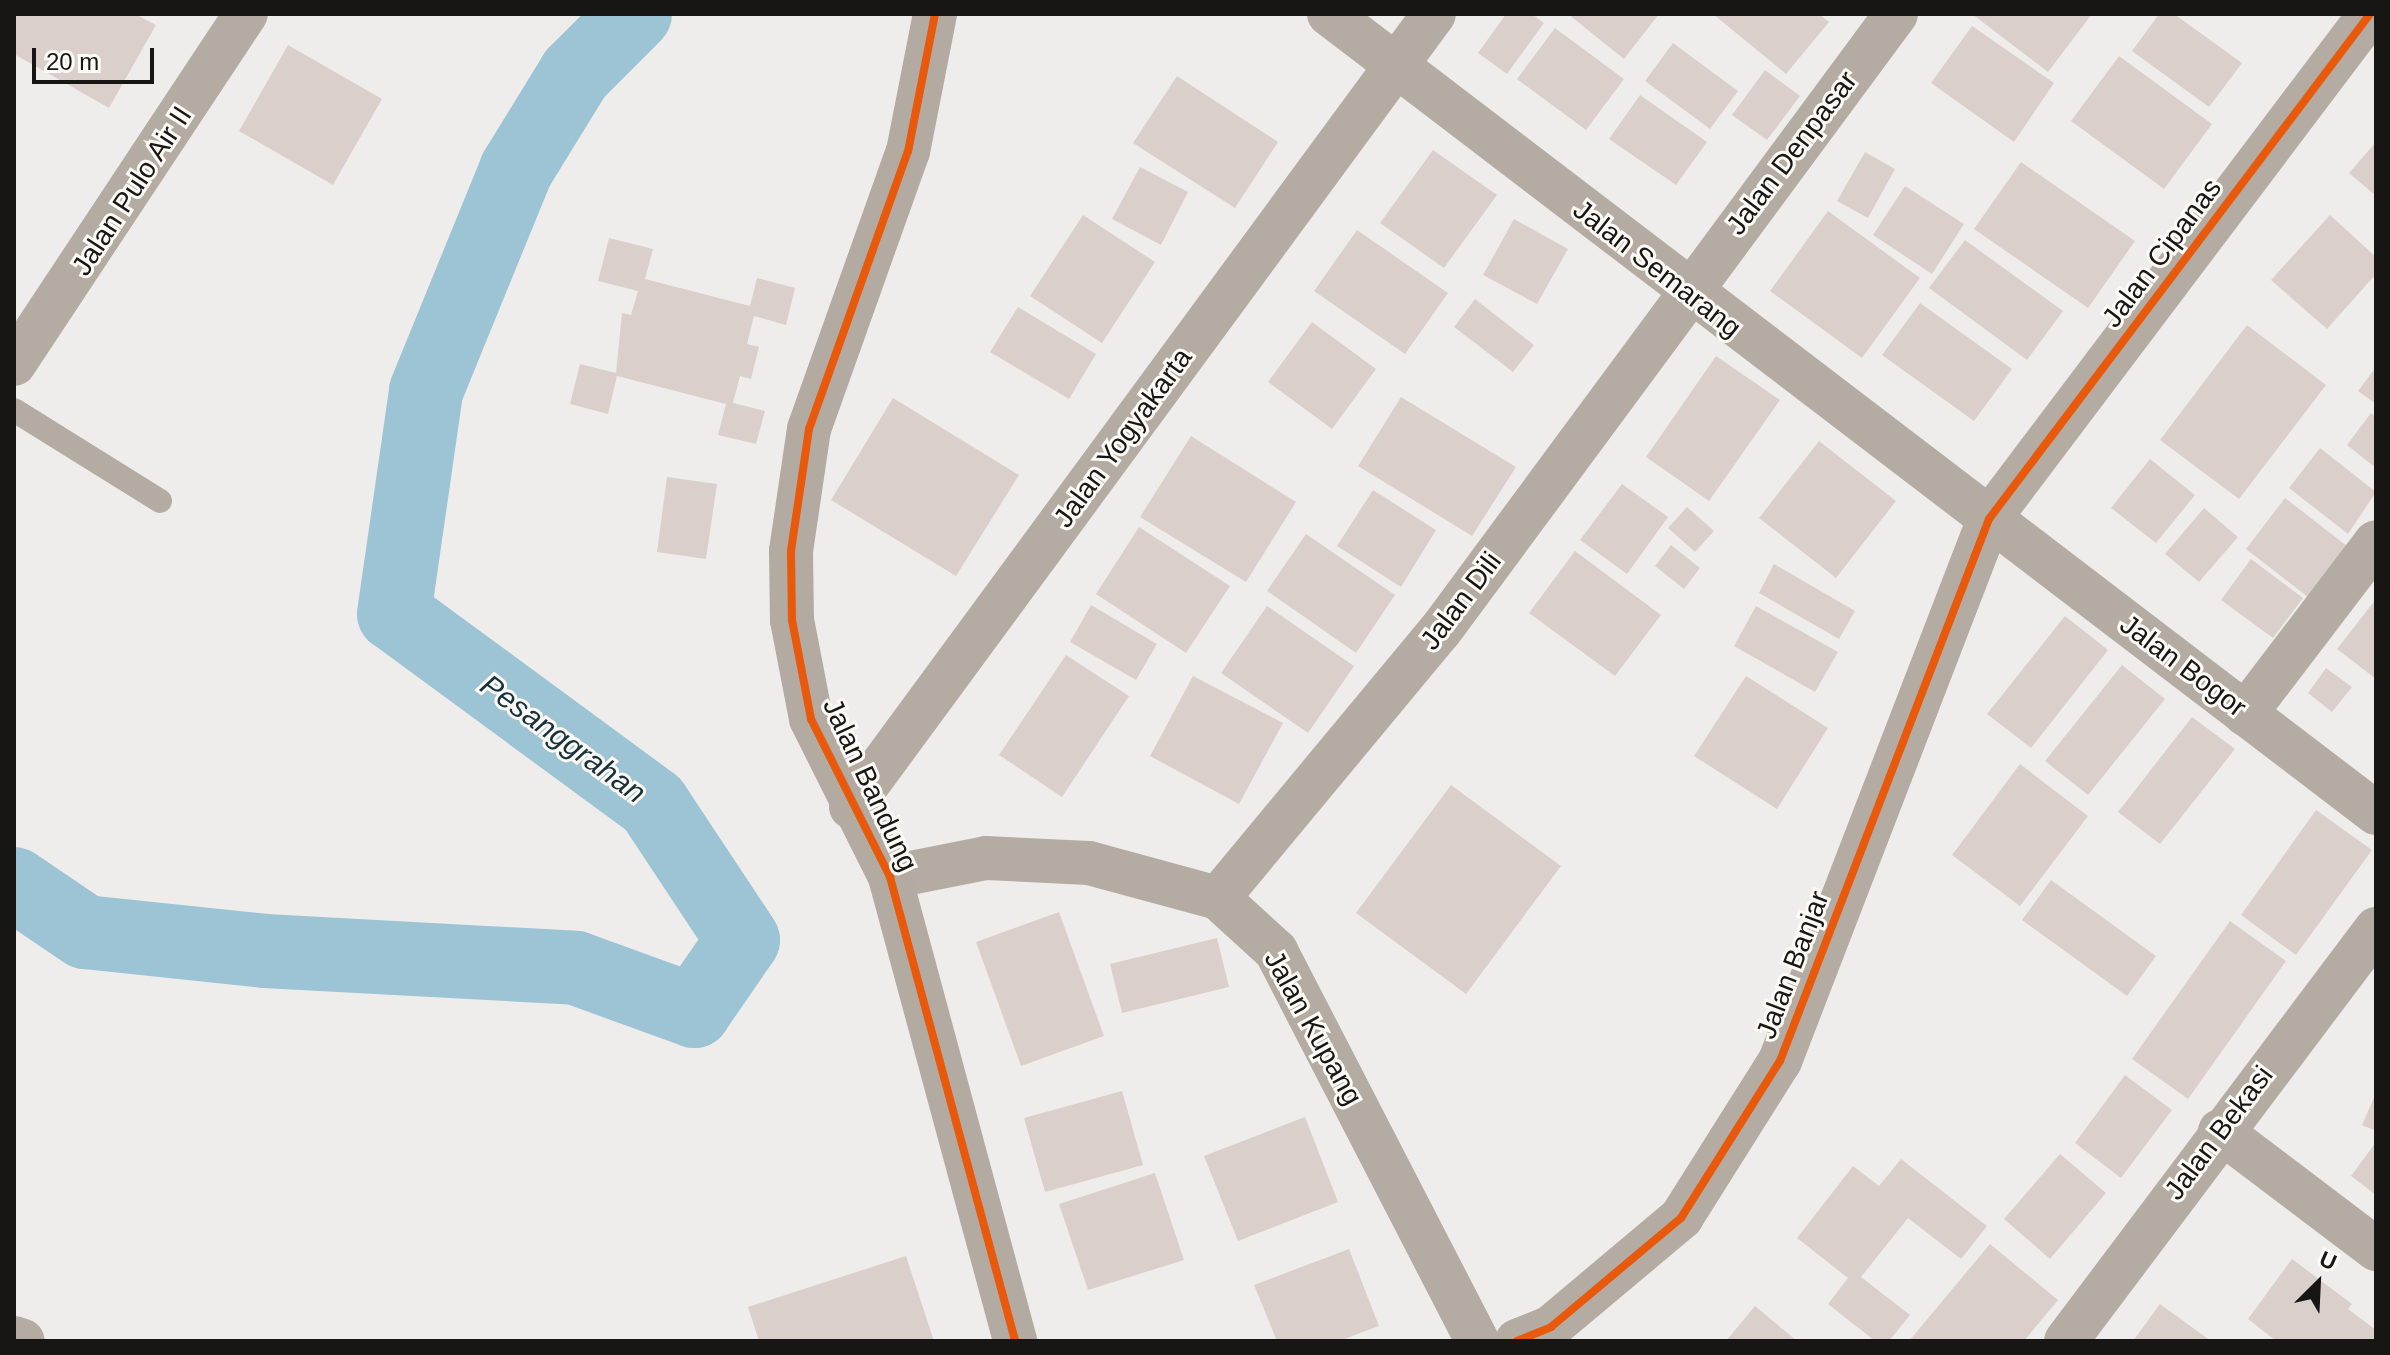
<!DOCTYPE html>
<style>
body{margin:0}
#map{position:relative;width:2390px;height:1355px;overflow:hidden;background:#efedeb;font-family:Arial,sans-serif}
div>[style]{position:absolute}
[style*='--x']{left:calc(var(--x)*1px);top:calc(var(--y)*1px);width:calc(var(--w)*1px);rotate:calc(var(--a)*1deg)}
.river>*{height:74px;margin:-37px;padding:0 37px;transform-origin:37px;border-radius:37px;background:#9dc4d5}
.building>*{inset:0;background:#dbcfcc}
.lane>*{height:24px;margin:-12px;padding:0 12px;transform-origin:12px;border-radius:12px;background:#b4aca3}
.street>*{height:44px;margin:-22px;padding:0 22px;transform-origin:22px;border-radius:22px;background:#b4aca3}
.secondary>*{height:44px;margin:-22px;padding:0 22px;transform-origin:22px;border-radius:22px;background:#b3aaa1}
.cycleway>*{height:8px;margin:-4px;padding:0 4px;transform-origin:4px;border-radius:4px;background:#e8590c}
span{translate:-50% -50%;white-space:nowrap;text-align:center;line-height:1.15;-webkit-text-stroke:6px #fefaf6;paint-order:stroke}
.street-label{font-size:28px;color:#181615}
.water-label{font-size:30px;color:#15313c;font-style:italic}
.frame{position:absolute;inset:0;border:16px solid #181615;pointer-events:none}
.north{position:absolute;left:2278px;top:1243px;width:80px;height:80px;-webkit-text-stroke:6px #fefaf6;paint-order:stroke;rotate:24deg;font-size:22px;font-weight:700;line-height:32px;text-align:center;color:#181615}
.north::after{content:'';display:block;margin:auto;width:28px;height:36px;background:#181615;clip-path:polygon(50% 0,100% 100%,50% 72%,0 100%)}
.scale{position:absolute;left:32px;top:48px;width:122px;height:36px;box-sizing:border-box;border:4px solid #181615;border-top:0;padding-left:10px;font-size:24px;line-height:28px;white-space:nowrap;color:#181615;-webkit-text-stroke:6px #fefaf6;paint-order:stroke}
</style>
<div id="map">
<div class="river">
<div style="--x:14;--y:884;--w:86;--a:34.1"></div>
<div style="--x:85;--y:932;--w:181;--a:6"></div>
<div style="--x:265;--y:951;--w:311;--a:3.1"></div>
<div style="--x:576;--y:968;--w:126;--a:20"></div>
<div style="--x:694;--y:1011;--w:86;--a:-55.4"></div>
<div style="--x:743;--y:940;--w:163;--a:-123.5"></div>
<div style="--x:653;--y:804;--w:321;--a:-143.7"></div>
<div style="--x:394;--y:614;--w:225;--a:-81.8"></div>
<div style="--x:426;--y:391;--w:239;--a:-67.8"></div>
<div style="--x:516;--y:170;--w:113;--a:-58.4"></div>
<div style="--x:575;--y:74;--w:85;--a:-45"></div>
</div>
<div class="building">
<div style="clip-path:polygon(14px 14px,135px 14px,156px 25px,109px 108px,14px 54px)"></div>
<div style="clip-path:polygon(1506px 14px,1532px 14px,1544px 23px,1507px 74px,1478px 53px)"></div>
<div style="clip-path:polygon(1568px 14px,1659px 14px,1624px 59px)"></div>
<div style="clip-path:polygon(1713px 14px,1819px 14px,1829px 22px,1786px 74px)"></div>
<div style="clip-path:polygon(1972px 14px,2092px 14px,2048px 72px)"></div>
<div style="clip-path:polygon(2159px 14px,2174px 14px,2242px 63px,2209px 107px,2132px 51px)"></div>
<div style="clip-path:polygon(1972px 26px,2054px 83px,2014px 142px,1931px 83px)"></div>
<div style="clip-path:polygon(1555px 28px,1624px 79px,1586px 130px,1517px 79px)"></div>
<div style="clip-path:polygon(1673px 43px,1738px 91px,1710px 129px,1645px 81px)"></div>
<div style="clip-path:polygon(288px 45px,382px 99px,333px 185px,239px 131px)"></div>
<div style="clip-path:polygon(2119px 56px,2212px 124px,2164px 189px,2071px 121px)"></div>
<div style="clip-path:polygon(1765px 70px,1800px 96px,1767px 140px,1732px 115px)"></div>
<div style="clip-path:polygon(1177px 76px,1278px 142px,1235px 208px,1133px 143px)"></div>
<div style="clip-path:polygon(1640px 95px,1707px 142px,1676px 185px,1609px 139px)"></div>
<div style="clip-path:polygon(2376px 142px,2376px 196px,2349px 173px)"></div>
<div style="clip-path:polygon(1433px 150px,1497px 195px,1444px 268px,1380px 223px)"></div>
<div style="clip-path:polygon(1865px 152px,1895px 169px,1868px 218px,1837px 201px)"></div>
<div style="clip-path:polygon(2021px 162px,2135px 241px,2088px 308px,1974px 229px)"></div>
<div style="clip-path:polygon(1140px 167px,1188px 192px,1161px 245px,1112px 219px)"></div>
<div style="clip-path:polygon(1905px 186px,1964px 224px,1932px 274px,1873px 235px)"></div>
<div style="clip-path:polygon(1828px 211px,1920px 278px,1862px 358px,1770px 291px)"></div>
<div style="clip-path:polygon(1083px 215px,1155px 262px,1102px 343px,1030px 296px)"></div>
<div style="clip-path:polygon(2330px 215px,2376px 257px,2376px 274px,2327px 329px,2271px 280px)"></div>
<div style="clip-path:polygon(1514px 219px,1568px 249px,1537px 304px,1483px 275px)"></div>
<div style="clip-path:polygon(1357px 230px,1448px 293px,1405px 354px,1314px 291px)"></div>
<div style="clip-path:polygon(609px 238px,653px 249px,645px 279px,750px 306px,757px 278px,795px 288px,786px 325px,754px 316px,747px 344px,759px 347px,751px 379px,740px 376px,733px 403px,765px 411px,756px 444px,718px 435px,726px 404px,617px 376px,608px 414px,570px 404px,580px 364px,616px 373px,622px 313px,631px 315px,638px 291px,598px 281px)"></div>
<div style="clip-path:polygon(1965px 240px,2063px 311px,2027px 360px,1929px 288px)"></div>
<div style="clip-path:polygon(1475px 299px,1534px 345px,1513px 372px,1454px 327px)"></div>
<div style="clip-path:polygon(1920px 303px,2012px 369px,1974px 421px,1882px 355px)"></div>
<div style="clip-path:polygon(1018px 307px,1096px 354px,1069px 399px,990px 352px)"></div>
<div style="clip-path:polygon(1312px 322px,1376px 369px,1332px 429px,1268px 382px)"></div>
<div style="clip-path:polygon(2247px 325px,2326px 385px,2239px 499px,2160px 440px)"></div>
<div style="clip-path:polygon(1716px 356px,1780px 400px,1709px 501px,1646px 457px)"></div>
<div style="clip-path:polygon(2376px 367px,2376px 404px,2358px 391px)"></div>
<div style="clip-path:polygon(1401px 397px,1516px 467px,1472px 536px,1358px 466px)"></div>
<div style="clip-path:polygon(893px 398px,1019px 475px,956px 576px,831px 500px)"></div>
<div style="clip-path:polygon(2371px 413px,2376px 417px,2376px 468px,2347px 445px)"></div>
<div style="clip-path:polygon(1191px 436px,1296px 502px,1246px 582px,1140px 517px)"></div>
<div style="clip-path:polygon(1819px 441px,1896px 501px,1836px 578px,1759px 518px)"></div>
<div style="clip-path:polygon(2320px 448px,2376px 492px,2348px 534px,2289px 488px)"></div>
<div style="clip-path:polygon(2150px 459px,2195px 495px,2156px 543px,2111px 508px)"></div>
<div style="clip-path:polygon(667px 477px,717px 484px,706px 559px,657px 552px)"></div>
<div style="clip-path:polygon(1622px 484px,1668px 517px,1627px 574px,1580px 540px)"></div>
<div style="clip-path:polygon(1373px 490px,1436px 530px,1401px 587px,1337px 546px)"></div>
<div style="clip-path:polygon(2285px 498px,2347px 546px,2308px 597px,2246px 549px)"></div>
<div style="clip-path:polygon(1687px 507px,1714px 531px,1695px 552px,1668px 528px)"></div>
<div style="clip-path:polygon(2204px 508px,2238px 537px,2199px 582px,2165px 554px)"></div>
<div style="clip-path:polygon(1139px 527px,1230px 586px,1186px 653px,1096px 594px)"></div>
<div style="clip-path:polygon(1306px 534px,1395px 595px,1356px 653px,1267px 591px)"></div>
<div style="clip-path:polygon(1671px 545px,1700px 568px,1684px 589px,1655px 566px)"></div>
<div style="clip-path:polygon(1575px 551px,1661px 615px,1615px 676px,1529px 613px)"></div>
<div style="clip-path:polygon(2251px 559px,2303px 598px,2273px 638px,2221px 600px)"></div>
<div style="clip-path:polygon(1774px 564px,1855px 611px,1839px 639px,1759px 593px)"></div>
<div style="clip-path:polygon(2376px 599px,2376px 679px,2337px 649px)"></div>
<div style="clip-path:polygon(1091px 605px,1157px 644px,1136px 680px,1070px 642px)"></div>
<div style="clip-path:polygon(1267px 606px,1354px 666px,1308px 733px,1221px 673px)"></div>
<div style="clip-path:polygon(1756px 606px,1838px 652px,1815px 692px,1734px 646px)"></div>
<div style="clip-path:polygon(2065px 616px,2108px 650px,2031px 748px,1987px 714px)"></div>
<div style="clip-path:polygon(1066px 655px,1129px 696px,1062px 797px,999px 755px)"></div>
<div style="clip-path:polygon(2122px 665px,2165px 699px,2088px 795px,2045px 761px)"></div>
<div style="clip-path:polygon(2326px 668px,2352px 687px,2332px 712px,2308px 693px)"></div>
<div style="clip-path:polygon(1193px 676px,1283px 723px,1239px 804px,1150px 756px)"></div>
<div style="clip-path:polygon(1746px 676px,1828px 728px,1777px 809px,1694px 756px)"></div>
<div style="clip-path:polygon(2192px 717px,2235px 749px,2160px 844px,2118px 812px)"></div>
<div style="clip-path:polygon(2020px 764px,2088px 816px,2020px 906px,1952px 855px)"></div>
<div style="clip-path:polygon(1451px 785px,1561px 866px,1466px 994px,1356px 913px)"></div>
<div style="clip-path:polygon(2316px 810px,2372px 850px,2296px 955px,2241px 915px)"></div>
<div style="clip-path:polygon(2051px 880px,2156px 956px,2127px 996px,2022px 920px)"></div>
<div style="clip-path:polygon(1059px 912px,1104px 1036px,1021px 1066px,976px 942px)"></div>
<div style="clip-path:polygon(2230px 921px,2286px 961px,2188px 1099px,2132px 1059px)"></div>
<div style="clip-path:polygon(1217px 938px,1229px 987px,1122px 1013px,1110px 964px)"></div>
<div style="clip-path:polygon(2125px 1075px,2172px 1110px,2121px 1178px,2075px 1143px)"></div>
<div style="clip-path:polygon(1122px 1091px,1143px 1165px,1045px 1192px,1024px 1118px)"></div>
<div style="clip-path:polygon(2376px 1093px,2376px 1131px,2362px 1125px)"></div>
<div style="clip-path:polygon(1305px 1117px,1338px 1202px,1238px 1241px,1204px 1156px)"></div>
<div style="clip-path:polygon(2376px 1142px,2376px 1195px,2351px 1176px)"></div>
<div style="clip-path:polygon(2060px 1154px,2106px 1193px,2050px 1259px,2004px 1219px)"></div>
<div style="clip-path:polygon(1901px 1159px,1987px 1226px,1961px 1259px,1908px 1218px,1861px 1277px,1910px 1315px,1889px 1341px,1875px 1341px,1828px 1304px,1848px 1278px,1797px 1238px,1853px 1166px,1879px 1186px)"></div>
<div style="clip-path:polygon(1155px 1173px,1184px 1260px,1088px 1290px,1059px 1204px)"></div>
<div style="clip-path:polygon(1990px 1244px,2058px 1300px,2024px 1341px,1909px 1341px)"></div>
<div style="clip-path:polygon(1349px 1249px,1379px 1326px,1339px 1341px,1277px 1341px,1254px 1285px)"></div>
<div style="clip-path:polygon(906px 1256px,934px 1341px,759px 1341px,748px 1307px)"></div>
<div style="clip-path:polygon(2292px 1259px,2352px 1304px,2348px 1309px,2376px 1330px,2376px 1341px,2276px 1341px,2248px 1319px)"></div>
<div style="clip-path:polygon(2160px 1304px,2211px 1341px,2133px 1341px)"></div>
<div style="clip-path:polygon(1755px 1306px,1797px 1341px,1726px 1341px)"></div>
</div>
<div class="lane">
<div style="--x:14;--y:410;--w:172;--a:31.9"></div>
</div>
<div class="street">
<div style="--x:1329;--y:14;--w:1317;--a:37.35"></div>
<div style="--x:14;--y:364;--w:420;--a:-56.5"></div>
<div style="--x:2245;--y:714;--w:216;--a:-52.7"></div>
<div style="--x:851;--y:807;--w:984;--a:-53.68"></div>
<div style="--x:890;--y:877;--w:98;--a:-11.2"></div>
<div style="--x:986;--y:858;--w:103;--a:2.8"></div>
<div style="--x:1089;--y:863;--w:134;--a:15.2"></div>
<div style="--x:1218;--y:898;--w:79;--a:42.4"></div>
<div style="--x:1276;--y:951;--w:439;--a:62.7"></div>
<div style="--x:1218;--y:898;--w:347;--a:-50.3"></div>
<div style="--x:1440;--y:631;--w:767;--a:-53.53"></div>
<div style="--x:2220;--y:1131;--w:196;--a:37.1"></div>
<div style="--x:14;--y:1338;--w:9;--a:18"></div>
<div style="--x:1517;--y:1341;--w:37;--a:-22"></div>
<div style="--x:1551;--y:1327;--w:170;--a:-40"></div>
<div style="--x:1681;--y:1218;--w:186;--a:-57.8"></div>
<div style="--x:1780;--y:1061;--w:581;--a:-68.91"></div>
<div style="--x:1989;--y:519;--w:633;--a:-52.97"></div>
<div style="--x:2066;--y:1341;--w:516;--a:-53.04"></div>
</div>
<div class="secondary">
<div style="--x:935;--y:14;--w:140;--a:101.1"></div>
<div style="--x:908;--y:151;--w:295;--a:109.6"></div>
<div style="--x:809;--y:429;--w:123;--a:98.4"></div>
<div style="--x:791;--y:551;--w:69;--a:89.2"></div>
<div style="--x:792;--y:620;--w:101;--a:79.1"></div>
<div style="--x:811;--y:719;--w:177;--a:63.4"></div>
<div style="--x:890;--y:877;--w:481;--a:74.9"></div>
</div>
<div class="cycleway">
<div style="--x:935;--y:14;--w:140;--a:101.1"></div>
<div style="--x:908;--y:151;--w:295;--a:109.6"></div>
<div style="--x:809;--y:429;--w:123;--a:98.4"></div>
<div style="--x:791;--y:551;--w:69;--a:89.2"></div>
<div style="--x:792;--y:620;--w:101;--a:79.1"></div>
<div style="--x:811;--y:719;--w:177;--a:63.4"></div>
<div style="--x:890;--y:877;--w:481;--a:74.9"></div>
<div style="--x:1517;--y:1341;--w:37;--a:-22"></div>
<div style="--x:1551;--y:1327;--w:170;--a:-40"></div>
<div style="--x:1681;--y:1218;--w:186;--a:-57.8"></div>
<div style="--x:1780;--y:1061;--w:581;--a:-68.91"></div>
<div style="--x:1989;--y:519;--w:633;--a:-52.97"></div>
</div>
<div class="street-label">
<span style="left:1792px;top:153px;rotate:-53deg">Jalan Denpasar</span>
<span style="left:132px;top:191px;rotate:-57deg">Jalan Pulo Air II</span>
<span style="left:2162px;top:253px;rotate:-53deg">Jalan Cipanas</span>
<span style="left:1657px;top:269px;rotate:38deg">Jalan Semarang</span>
<span style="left:1123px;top:438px;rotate:-54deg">Jalan Yogyakarta</span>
<span style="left:1461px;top:601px;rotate:-53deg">Jalan Dili</span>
<span style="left:2183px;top:666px;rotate:37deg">Jalan Bogor</span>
<span style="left:870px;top:785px;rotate:65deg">Jalan Bandung</span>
<span style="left:1793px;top:965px;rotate:-69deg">Jalan Banjar</span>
<span style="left:1313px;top:1028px;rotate:61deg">Jalan Kupang</span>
<span style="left:2219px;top:1133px;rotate:-53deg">Jalan Bekasi</span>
</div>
<div class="water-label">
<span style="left:563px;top:739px;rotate:36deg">Pesanggrahan</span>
</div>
<div class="frame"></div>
<div class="north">U</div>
<div class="scale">20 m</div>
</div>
